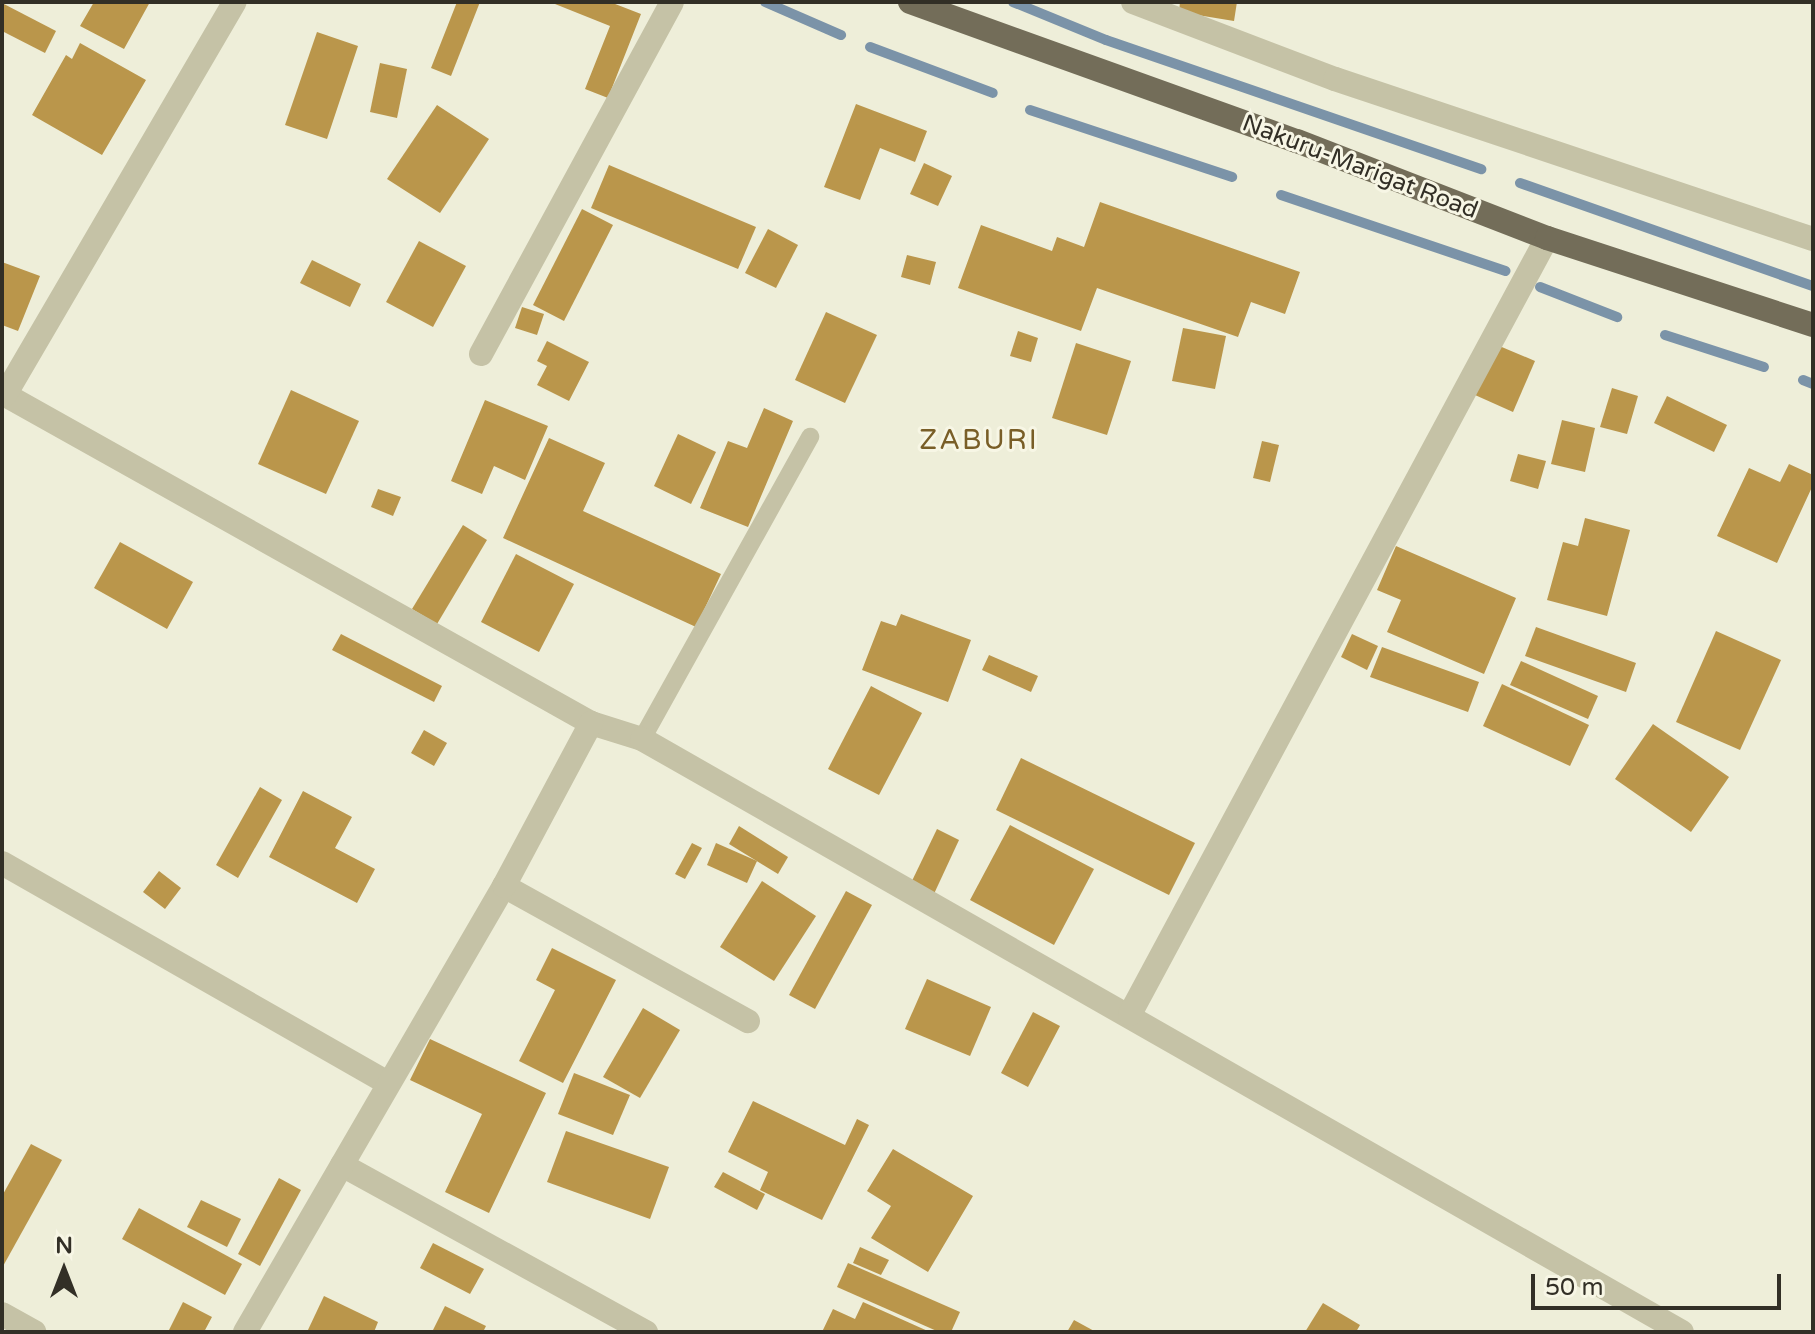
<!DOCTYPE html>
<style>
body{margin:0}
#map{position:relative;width:1815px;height:1334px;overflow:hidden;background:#eeeed9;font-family:"Varela Round",sans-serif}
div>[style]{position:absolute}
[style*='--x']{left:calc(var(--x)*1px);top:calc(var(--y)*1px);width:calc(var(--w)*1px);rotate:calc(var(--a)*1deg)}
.stream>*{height:10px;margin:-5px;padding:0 5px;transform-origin:5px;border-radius:5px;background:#7b93a8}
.building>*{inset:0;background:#ba964b}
.lane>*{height:18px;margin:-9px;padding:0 9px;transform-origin:9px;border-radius:9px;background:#c5c2a6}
.street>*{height:24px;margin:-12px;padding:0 12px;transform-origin:12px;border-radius:12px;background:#c5c2a6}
.primary>*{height:24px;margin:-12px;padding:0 12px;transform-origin:12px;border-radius:12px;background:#736d59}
span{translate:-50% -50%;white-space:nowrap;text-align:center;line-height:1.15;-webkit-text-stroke:6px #f7f6e5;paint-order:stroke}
.street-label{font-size:24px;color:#322f26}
.quarter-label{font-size:28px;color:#795e27;letter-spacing:2px}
.frame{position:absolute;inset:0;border:4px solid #322f26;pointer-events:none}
.north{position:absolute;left:24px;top:1230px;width:80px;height:80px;-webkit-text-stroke:6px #f7f6e5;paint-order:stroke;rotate:0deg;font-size:22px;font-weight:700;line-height:32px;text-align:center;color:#322f26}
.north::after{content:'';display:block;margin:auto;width:28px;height:36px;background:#322f26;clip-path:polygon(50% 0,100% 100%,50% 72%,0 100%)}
.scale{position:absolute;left:1531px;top:1274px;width:250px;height:36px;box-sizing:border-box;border:4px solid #322f26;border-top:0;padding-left:10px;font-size:24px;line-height:28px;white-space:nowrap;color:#322f26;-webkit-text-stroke:6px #f7f6e5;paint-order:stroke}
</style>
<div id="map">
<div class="stream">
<div style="--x:765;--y:2;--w:83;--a:23.5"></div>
<div style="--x:1013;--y:2;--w:100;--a:22.2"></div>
<div style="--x:1106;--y:40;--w:397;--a:19"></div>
<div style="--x:870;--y:47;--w:131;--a:20.5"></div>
<div style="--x:1030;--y:110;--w:213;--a:18.3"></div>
<div style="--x:1520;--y:183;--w:311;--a:19.4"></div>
<div style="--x:1281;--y:195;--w:237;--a:18.7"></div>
<div style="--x:1540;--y:287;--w:83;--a:21.3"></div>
<div style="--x:1665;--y:335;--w:104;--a:17.9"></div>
<div style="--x:1803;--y:380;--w:11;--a:22"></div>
</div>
<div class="building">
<div style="clip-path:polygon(94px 2px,101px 3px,150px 2px,124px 49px,80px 26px)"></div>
<div style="clip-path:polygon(457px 2px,480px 2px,451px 76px,431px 68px)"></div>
<div style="clip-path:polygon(550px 2px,610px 2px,641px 14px,608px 98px,585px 89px,610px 26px)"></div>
<div style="clip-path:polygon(1180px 2px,1237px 2px,1234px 21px,1179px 12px)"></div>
<div style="clip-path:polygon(2px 3px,56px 31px,45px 53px,2px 31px)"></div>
<div style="clip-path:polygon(317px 32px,358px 46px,327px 139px,285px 125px)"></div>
<div style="clip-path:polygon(80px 43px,146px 80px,102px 155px,32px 115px,66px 55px,72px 59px)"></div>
<div style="clip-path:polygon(380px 63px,407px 69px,397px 118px,370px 112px)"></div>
<div style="clip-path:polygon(856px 104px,927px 131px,915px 162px,880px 148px,860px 200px,824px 187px)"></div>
<div style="clip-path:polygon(437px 105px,489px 139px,440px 213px,387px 179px)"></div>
<div style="clip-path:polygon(924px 163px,952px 176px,938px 206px,910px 194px)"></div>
<div style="clip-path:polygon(609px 165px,756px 227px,738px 269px,591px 208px)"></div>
<div style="clip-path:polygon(1100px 202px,1300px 272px,1285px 314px,1251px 302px,1238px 337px,1097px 288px,1081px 331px,958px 288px,981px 225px,1052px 251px,1057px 237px,1084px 247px)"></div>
<div style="clip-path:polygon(582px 209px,613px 225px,564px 321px,533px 305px)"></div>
<div style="clip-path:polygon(768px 229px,798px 245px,776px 288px,745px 273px)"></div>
<div style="clip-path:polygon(419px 241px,466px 266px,433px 327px,386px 302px)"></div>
<div style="clip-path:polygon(907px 255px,936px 262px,930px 285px,901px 277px)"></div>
<div style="clip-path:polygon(312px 260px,361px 284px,350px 307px,300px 283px)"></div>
<div style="clip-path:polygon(2px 262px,40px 276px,18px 331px,2px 325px)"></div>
<div style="clip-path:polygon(522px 307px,544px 314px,537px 335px,515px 328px)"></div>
<div style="clip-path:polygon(826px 312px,877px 335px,845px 403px,795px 380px)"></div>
<div style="clip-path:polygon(1183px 328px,1226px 336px,1215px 389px,1172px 381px)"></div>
<div style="clip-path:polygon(1018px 331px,1038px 338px,1031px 362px,1010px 356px)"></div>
<div style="clip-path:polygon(547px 341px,589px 362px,569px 401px,537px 385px,547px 366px,537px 361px)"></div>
<div style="clip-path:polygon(1076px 343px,1131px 361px,1107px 435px,1052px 418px)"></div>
<div style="clip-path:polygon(1497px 345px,1535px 361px,1513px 412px,1475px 395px)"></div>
<div style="clip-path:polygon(1612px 388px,1638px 396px,1627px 434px,1600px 427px)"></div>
<div style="clip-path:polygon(291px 390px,359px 421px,326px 494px,258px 464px)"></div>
<div style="clip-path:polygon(1667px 396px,1727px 425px,1714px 452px,1654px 423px)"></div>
<div style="clip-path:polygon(485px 400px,548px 426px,525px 480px,494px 466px,482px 494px,451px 481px)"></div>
<div style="clip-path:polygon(764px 408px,793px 421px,748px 527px,700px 508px,728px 441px,747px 448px)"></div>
<div style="clip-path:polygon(1562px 420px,1595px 428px,1585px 472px,1551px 464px)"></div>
<div style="clip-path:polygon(678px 434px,716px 452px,691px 504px,654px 486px)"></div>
<div style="clip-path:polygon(549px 438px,605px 463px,583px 511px,721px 574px,696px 627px,503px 538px)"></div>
<div style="clip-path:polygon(1262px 441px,1279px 445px,1270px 482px,1253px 478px)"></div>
<div style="clip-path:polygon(1518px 454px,1546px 461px,1538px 489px,1510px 481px)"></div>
<div style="clip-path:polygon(1789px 464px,1813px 475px,1813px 485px,1777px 563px,1717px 536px,1749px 468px,1780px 482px)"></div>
<div style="clip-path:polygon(378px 489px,401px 497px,393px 516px,371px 507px)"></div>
<div style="clip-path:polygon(1585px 518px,1630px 530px,1607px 616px,1547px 600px,1563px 542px,1578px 546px)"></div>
<div style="clip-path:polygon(463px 525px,487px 540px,437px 624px,412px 609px)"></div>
<div style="clip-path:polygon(120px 542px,193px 582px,167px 629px,94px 588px)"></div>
<div style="clip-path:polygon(1396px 546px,1516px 598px,1484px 674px,1387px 632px,1401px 600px,1377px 590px)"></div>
<div style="clip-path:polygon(516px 554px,574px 584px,539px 652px,481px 622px)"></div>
<div style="clip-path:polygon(901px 614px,971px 640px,948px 702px,862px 670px,881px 621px,896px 626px)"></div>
<div style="clip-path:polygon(1536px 627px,1636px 663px,1626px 692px,1525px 656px)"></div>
<div style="clip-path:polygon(1716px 631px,1781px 660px,1740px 750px,1676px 722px)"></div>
<div style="clip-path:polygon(341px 634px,442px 686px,434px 702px,332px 650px)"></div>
<div style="clip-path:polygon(1352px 634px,1378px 646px,1367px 670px,1341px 657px)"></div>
<div style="clip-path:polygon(1382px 647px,1479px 682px,1468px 712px,1370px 677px)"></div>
<div style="clip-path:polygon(989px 655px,1038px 676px,1031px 692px,982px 670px)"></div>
<div style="clip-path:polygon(1521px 661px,1598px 696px,1588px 719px,1510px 685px)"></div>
<div style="clip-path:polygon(1502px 684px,1589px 725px,1570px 766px,1483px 726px)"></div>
<div style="clip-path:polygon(871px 686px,922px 713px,879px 795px,828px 769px)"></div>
<div style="clip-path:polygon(1653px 724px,1729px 777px,1691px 832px,1615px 779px)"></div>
<div style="clip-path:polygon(424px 730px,447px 743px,434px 766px,411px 753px)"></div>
<div style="clip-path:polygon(1021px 758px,1195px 843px,1169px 895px,996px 810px)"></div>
<div style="clip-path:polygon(260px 787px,282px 800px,238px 878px,216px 865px)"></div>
<div style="clip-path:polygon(303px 791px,352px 817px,335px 848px,375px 869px,357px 903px,269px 857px)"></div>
<div style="clip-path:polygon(1010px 825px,1094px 869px,1054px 945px,970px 900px)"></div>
<div style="clip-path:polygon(739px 826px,788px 857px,778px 874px,729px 844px)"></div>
<div style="clip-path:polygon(937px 829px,959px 840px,933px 896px,910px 885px)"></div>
<div style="clip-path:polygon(692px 843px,702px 848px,685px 879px,675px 874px)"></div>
<div style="clip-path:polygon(716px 843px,757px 861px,747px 883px,707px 865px)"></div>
<div style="clip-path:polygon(159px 871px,181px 888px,165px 909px,143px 892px)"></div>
<div style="clip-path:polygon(762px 881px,816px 916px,774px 981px,720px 947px)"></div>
<div style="clip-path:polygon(846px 891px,872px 905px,815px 1009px,789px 995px)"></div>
<div style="clip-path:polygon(552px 948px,616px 980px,563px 1083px,519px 1061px,555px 990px,536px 980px)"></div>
<div style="clip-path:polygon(927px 979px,991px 1007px,970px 1056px,905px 1029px)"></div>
<div style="clip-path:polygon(643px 1008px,680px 1030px,640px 1098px,603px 1077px)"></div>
<div style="clip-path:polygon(1033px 1012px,1060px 1026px,1028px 1087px,1001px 1073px)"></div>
<div style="clip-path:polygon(430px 1039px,546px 1093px,489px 1213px,445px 1192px,482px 1114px,410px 1080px)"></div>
<div style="clip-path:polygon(574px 1073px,630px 1095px,613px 1135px,558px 1114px)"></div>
<div style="clip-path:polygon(753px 1101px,845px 1145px,857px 1119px,869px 1125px,822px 1220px,760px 1190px,768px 1172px,728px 1152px)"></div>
<div style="clip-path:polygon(566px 1131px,669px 1167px,650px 1219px,547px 1182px)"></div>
<div style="clip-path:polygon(31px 1144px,62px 1160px,2px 1268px,2px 1196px)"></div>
<div style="clip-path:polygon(893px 1149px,973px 1196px,928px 1272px,871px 1238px,891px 1206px,867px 1191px)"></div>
<div style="clip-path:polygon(723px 1172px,765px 1194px,757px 1210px,714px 1187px)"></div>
<div style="clip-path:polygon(279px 1178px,301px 1190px,260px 1266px,238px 1254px)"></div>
<div style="clip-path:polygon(201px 1200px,241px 1219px,227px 1247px,187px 1227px)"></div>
<div style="clip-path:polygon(139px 1208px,242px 1264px,225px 1295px,122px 1239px)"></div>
<div style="clip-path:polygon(433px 1243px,484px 1269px,470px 1294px,420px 1268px)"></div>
<div style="clip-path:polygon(860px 1247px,889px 1260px,881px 1275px,853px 1263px)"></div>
<div style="clip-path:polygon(848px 1263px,960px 1312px,951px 1332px,939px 1332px,837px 1287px)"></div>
<div style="clip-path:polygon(324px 1296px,378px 1322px,374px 1332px,307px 1332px)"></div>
<div style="clip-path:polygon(183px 1302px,212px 1317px,204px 1332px,168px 1332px)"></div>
<div style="clip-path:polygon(863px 1302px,930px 1332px,822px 1332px,833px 1309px,855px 1319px)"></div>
<div style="clip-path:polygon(1323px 1303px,1360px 1325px,1356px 1332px,1305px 1332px)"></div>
<div style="clip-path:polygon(445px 1306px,486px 1326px,483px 1332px,432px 1332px)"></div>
<div style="clip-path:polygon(1074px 1320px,1096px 1332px,1067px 1332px)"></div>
</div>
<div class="lane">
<div style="--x:642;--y:739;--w:346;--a:-60.9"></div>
</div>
<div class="street">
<div style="--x:1133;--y:2;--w:216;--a:20.9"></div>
<div style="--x:1335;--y:79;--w:504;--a:18.51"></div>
<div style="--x:481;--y:354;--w:400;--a:-61.5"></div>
<div style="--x:2;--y:393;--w:675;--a:29.26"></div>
<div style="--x:591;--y:723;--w:53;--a:17.4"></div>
<div style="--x:642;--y:739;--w:1197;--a:29.69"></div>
<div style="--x:5;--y:395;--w:455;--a:-59.7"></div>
<div style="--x:2;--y:863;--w:442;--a:29.7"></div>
<div style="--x:504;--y:886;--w:279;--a:29"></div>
<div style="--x:1130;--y:1014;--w:881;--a:-61.75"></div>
<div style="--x:342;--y:1165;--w:347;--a:28.8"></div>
<div style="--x:2;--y:1314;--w:37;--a:29"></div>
<div style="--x:245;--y:1332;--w:516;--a:-59.86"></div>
<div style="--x:504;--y:886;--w:185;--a:-61.9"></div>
</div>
<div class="primary">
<div style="--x:910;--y:2;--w:411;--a:19.8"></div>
<div style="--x:1297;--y:141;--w:268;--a:21.2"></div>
<div style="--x:1547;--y:238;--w:280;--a:18.1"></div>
</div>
<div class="street-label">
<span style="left:1360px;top:167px;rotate:21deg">Nakuru-Marigat Road</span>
</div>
<div class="quarter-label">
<span style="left:979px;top:440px">ZABURI</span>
</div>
<div class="frame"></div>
<div class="north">N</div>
<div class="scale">50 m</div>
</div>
